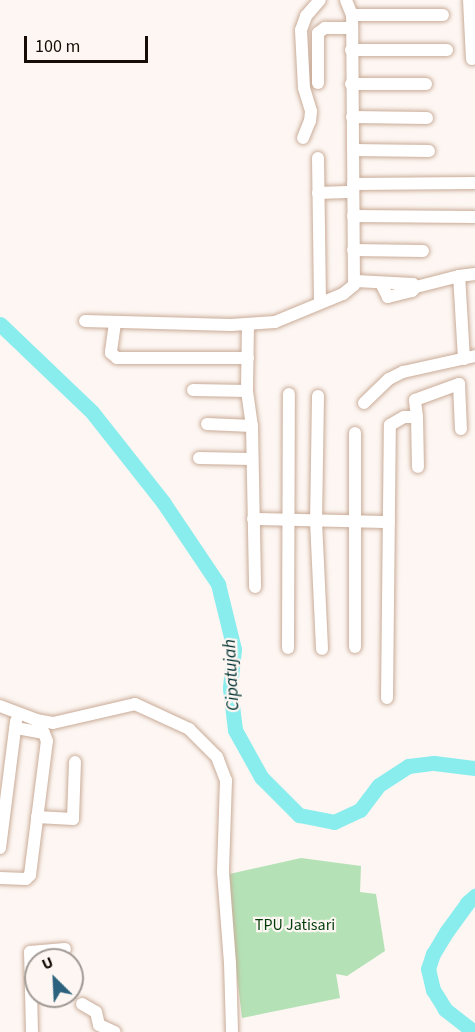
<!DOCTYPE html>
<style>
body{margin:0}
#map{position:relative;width:475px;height:1032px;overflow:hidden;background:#fdf6f2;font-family:"Source Sans 3",sans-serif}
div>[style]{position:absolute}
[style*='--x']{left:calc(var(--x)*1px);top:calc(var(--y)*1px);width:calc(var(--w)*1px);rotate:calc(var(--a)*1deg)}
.green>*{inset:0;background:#b4e1b5}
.river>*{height:15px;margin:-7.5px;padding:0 7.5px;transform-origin:7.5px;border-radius:7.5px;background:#8aeded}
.roads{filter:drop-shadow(0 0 2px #c9ab97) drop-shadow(0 0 2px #c9ab97)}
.minor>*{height:12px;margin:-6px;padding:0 6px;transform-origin:6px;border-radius:6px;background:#fff}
span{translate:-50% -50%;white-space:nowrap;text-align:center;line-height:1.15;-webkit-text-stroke:4.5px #fdf6f2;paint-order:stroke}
.park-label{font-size:16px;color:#003c09}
.water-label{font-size:18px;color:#003232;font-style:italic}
.north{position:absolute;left:24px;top:948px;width:60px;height:60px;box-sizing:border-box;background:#fdf6f2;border:2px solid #a19994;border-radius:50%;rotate:336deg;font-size:16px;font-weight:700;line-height:24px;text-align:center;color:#170d06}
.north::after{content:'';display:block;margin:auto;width:21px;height:27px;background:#2d627e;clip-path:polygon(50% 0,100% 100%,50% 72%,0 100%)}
.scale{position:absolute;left:24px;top:36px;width:124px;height:27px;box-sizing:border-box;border:3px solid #170d06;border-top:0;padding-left:8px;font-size:18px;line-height:21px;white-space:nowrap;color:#170d06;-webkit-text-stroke:4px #fdf6f2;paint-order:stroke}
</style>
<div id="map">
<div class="green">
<div style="clip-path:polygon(301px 858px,361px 866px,360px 892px,376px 894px,385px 951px,347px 976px,336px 974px,340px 998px,242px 1018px,225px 875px)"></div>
</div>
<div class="river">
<div style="--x:0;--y:324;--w:127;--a:43.7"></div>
<div style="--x:92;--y:412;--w:115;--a:51.7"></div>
<div style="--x:163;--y:502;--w:99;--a:56.1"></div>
<div style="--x:218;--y:584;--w:67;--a:76.2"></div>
<div style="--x:234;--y:649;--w:39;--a:96"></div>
<div style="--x:230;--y:688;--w:42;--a:83.2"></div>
<div style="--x:235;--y:730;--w:54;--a:61"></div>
<div style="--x:261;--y:777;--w:54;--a:45"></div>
<div style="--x:299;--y:815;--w:36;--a:11"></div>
<div style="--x:334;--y:822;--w:29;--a:-25"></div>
<div style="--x:360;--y:810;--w:31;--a:-53"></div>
<div style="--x:379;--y:785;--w:35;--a:-33"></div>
<div style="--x:408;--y:766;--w:26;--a:-7"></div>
<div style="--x:434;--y:763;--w:41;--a:7"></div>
<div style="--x:474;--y:1032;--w:37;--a:-142"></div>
<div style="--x:445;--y:1009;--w:22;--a:-122"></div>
<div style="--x:433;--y:990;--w:22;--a:-103"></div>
<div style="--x:428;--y:969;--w:16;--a:-72"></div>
<div style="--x:433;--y:954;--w:27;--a:-59"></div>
<div style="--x:447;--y:931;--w:34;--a:-54"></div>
<div style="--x:467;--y:903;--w:11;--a:-41"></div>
</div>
<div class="roads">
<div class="minor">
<div style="--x:469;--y:0;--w:59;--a:87.1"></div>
<div style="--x:352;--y:15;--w:91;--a:0"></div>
<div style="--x:351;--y:50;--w:96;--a:0"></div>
<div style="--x:318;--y:83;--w:50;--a:-90"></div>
<div style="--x:318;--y:33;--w:9;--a:-36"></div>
<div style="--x:325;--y:28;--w:26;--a:0"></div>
<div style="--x:351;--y:84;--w:75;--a:0"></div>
<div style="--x:352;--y:117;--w:75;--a:0.8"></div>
<div style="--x:303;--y:138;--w:18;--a:-68"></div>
<div style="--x:310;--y:121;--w:10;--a:-84"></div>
<div style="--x:311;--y:111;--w:24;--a:-107"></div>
<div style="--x:304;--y:88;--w:58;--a:-93"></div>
<div style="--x:301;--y:30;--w:15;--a:-70"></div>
<div style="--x:306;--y:16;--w:21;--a:-49"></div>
<div style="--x:353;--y:150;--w:76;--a:0.8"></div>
<div style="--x:318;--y:158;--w:145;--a:89.2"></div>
<div style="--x:353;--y:184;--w:122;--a:-0.5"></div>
<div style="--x:318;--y:193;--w:35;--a:-2"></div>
<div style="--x:353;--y:216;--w:122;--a:0.5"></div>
<div style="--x:353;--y:250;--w:70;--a:0.8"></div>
<div style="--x:356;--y:281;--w:57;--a:3"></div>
<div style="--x:413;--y:284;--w:4;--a:45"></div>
<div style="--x:416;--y:287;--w:6;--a:135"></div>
<div style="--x:412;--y:291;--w:25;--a:166"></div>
<div style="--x:388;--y:297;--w:16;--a:-117"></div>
<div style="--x:416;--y:287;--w:44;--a:-14.3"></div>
<div style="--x:85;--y:321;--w:146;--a:1.6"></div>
<div style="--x:231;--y:325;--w:44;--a:-3.9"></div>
<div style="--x:275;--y:322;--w:74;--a:-22.4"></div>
<div style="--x:343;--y:294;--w:14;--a:-39"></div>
<div style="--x:354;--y:285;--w:270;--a:-90.4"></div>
<div style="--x:352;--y:15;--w:16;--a:-112"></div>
<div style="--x:115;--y:323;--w:30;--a:98"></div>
<div style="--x:111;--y:353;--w:8;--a:40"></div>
<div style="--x:117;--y:358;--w:131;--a:0"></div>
<div style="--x:248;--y:325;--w:66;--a:90.9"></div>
<div style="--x:247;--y:391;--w:35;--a:82"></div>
<div style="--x:252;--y:426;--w:161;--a:88.9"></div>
<div style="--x:464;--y:359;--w:83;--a:-93.4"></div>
<div style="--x:459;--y:276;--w:16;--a:-7"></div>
<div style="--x:193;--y:390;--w:54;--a:1.1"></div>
<div style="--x:318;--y:396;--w:125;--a:90.9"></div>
<div style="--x:316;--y:521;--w:128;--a:87.3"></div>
<div style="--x:364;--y:403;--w:35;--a:-44"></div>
<div style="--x:389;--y:379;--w:16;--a:-27"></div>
<div style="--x:403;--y:372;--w:74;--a:-12.5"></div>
<div style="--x:417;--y:417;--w:50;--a:88.9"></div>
<div style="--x:207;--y:424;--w:45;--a:2.5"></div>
<div style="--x:199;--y:458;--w:52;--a:1.1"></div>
<div style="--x:253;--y:519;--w:136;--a:1.3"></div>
<div style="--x:355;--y:647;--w:214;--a:-90"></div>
<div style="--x:288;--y:648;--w:254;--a:-89.8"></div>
<div style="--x:387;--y:698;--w:273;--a:-89.4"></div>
<div style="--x:390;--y:425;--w:16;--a:-30"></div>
<div style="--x:404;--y:417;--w:13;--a:0"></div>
<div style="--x:417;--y:417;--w:17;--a:-97"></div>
<div style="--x:415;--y:400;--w:47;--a:-20"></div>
<div style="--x:459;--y:384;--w:45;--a:87.5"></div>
<div style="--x:0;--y:706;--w:39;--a:21"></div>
<div style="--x:36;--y:720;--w:17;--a:10"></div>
<div style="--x:53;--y:723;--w:84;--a:-13"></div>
<div style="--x:135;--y:704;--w:60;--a:24.8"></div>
<div style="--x:189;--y:729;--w:40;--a:45"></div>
<div style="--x:217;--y:757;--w:25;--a:69"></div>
<div style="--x:226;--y:780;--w:92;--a:91.9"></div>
<div style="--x:223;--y:872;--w:91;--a:85.6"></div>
<div style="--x:230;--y:963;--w:69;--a:88.3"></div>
<div style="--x:37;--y:817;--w:36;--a:3"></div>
<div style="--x:73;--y:819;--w:57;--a:-88"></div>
<div style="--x:0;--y:848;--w:128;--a:-82.8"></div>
<div style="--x:0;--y:878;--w:26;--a:2"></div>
<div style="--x:26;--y:879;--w:6;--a:-45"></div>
<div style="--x:30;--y:875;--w:135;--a:-82.8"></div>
<div style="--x:47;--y:741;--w:9;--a:-111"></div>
<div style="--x:44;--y:733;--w:29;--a:-170"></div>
<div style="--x:82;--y:1004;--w:16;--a:30"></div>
<div style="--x:96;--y:1012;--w:13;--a:77"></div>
<div style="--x:99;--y:1025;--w:17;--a:24"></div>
<div style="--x:32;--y:1032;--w:80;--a:-91.4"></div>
<div style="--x:30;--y:952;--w:35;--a:-5"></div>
</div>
</div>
<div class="park-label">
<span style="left:295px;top:925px">TPU Jatisari</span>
</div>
<div class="water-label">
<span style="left:232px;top:675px;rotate:-93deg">Cipatujah</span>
</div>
<div class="north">U</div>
<div class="scale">100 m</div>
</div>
